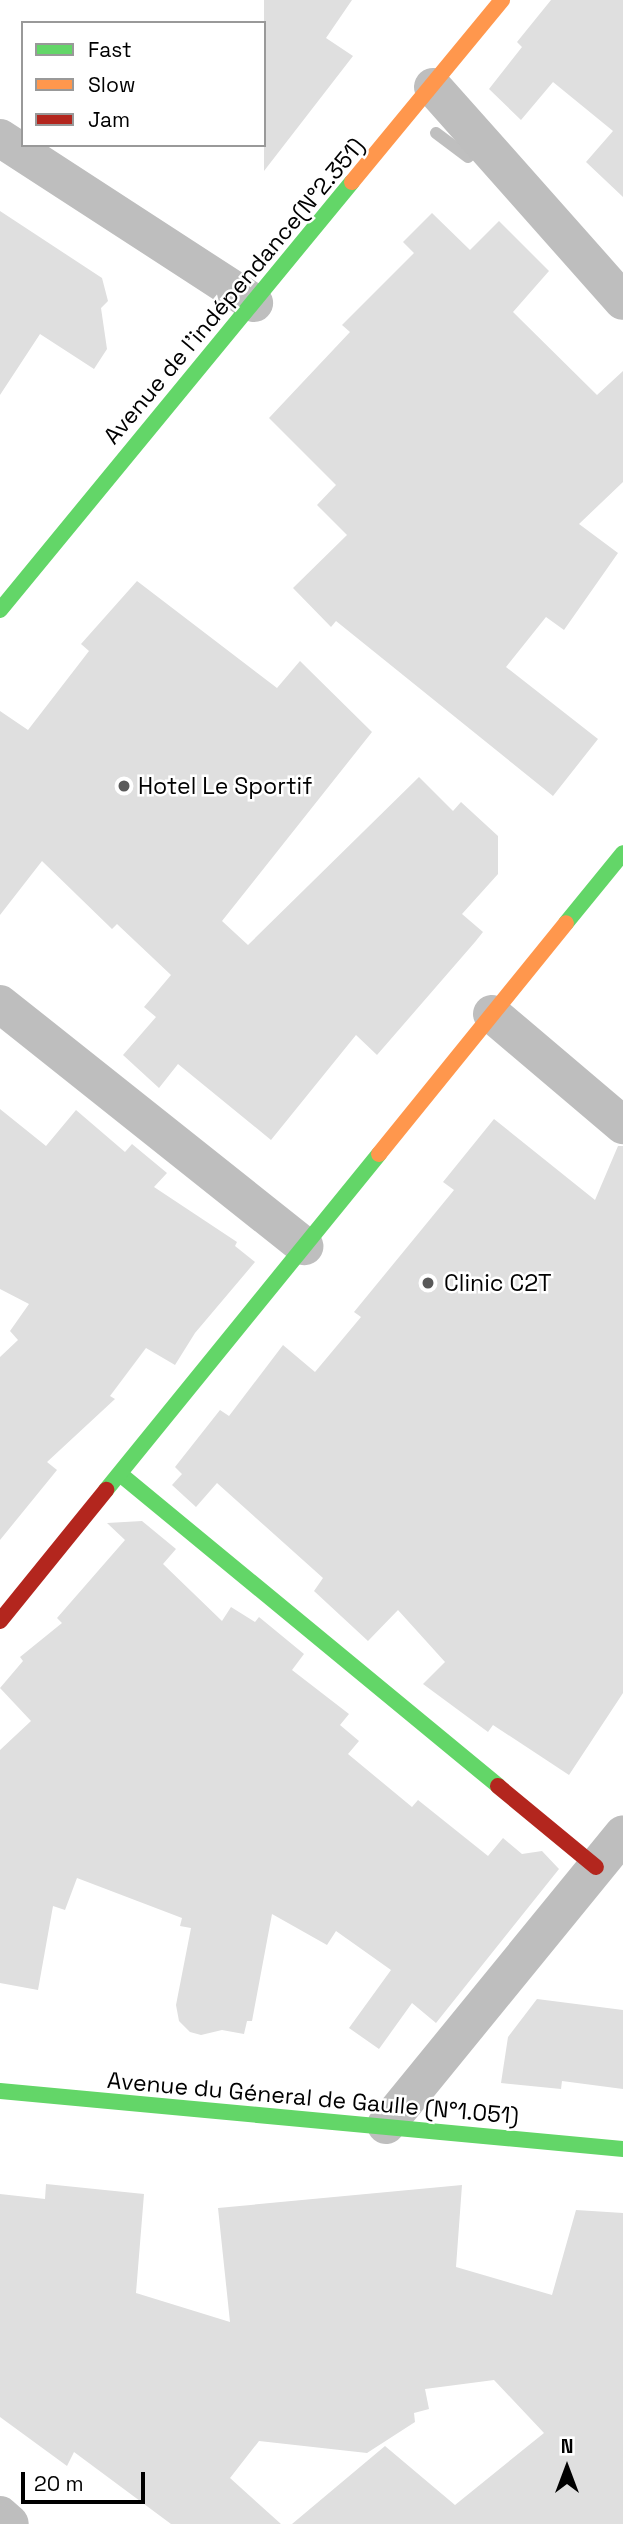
<!DOCTYPE html>
<meta charset="utf-8">
<style>
body{margin:0}
#map{position:relative;width:623px;height:2524px;overflow:hidden;background:#fff;font-family:"Space Grotesk",sans-serif}
div>[style]{position:absolute}
[style*='--x']{left:calc(var(--x)*1px);top:calc(var(--y)*1px);width:calc(var(--w)*1px);rotate:calc(var(--a)*1deg)}
.stream>*{height:12px;margin:-6px;padding:0 6px;transform-origin:6px;border-radius:6px;background:#bfbfbf}
.building>*{inset:0;background:#dfdfdf}
.street>*{height:38px;margin:-19px;padding:0 19px;transform-origin:19px;border-radius:19px;background:#bebebe}
.fast>*{height:16px;margin:-8px;padding:0 8px;transform-origin:8px;border-radius:8px;background:#63d668}
.slow>*{height:16px;margin:-8px;padding:0 8px;transform-origin:8px;border-radius:8px;background:#ff974d}
.jam>*{height:16px;margin:-8px;padding:0 8px;transform-origin:8px;border-radius:8px;background:#b3261e}
.dots>*{width:19px;height:19px;translate:-50% -50%;box-sizing:border-box;border:4px solid #fff;border-radius:50%}
span{translate:-50% -50%;white-space:nowrap;text-align:center;line-height:1.15;-webkit-text-stroke:5px #fff;paint-order:stroke}
.street-label{font-size:23px;color:#000}
.poi-label{font-size:23px;color:#000}
.left{translate:0 -50%;text-align:left}
.legend{position:absolute;left:21px;top:21px;width:245px;height:126px;box-sizing:border-box;background:#fff;border:2px solid #999;margin:0;padding:9px 12px;list-style:none;font-size:21px;color:#000}
.legend li{display:flex;align-items:center;gap:14px;height:35px}
.legend b{width:35px;border:2px solid #999}
.north{position:absolute;left:532px;top:2433px;width:70px;height:70px;-webkit-text-stroke:5px #fff;paint-order:stroke;rotate:0deg;font-size:19px;font-weight:700;line-height:28px;text-align:center;color:#000}
.north::after{content:'';display:block;margin:auto;width:24px;height:32px;background:#000;clip-path:polygon(50% 0,100% 100%,50% 72%,0 100%)}
.scale{position:absolute;left:21px;top:2472px;width:124px;height:32px;box-sizing:border-box;border:4px solid #000;border-top:0;padding-left:9px;font-size:21px;line-height:24px;white-space:nowrap;color:#000;-webkit-text-stroke:5px #fff;paint-order:stroke}
</style>
<div id="map">
<div class="stream">
<div style="--x:436;--y:133;--w:40;--a:37"></div>
</div>
<div class="building">
<div style="clip-path:polygon(264px 0,352px 0,326px 38px,353px 56px,264px 171px)"></div>
<div style="clip-path:polygon(551px 0,623px 0,623px 197px,586px 162px,613px 131px,553px 82px,521px 120px,489px 89px,522px 47px,517px 42px)"></div>
<div style="clip-path:polygon(0 211px,102px 278px,108px 301px,101px 308px,107px 349px,94px 369px,40px 334px,0 395px)"></div>
<div style="clip-path:polygon(432px 213px,470px 250px,499px 221px,549px 271px,513px 312px,597px 395px,623px 371px,623px 482px,579px 524px,618px 553px,564px 630px,546px 617px,506px 667px,598px 739px,553px 796px,336px 621px,331px 627px,293px 588px,347px 535px,317px 505px,336px 485px,269px 418px,350px 332px,342px 325px,414px 253px,403px 242px)"></div>
<div style="clip-path:polygon(137px 581px,277px 688px,300px 661px,372px 732px,222px 921px,248px 945px,419px 777px,453px 811px,461px 802px,498px 836px,498px 874px,462px 914px,483px 932px,475px 942px,377px 1055px,356px 1035px,271px 1140px,178px 1064px,159px 1088px,123px 1055px,156px 1017px,144px 1007px,171px 975px,117px 924px,112px 929px,42px 861px,0 915px,0 711px,28px 730px,89px 651px,81px 644px)"></div>
<div style="clip-path:polygon(0 1109px,46px 1146px,76px 1110px,125px 1152px,132px 1144px,167px 1173px,154px 1187px,237px 1242px,235px 1246px,255px 1262px,195px 1333px,175px 1365px,146px 1348px,110px 1396px,115px 1399px,47px 1462px,57px 1470px,0 1540px,0 1357px,18px 1340px,10px 1331px,29px 1304px,0 1289px)"></div>
<div style="clip-path:polygon(494px 1119px,595px 1200px,618px 1146px,623px 1146px,623px 1693px,569px 1775px,493px 1725px,488px 1732px,423px 1684px,445px 1662px,398px 1610px,368px 1641px,314px 1591px,323px 1578px,217px 1483px,196px 1507px,172px 1485px,182px 1474px,175px 1467px,220px 1410px,229px 1416px,283px 1345px,315px 1372px,361px 1317px,354px 1312px,454px 1190px,443px 1182px)"></div>
<div style="clip-path:polygon(142px 1521px,176px 1549px,163px 1564px,222px 1621px,231px 1607px,255px 1622px,259px 1617px,304px 1654px,292px 1670px,349px 1714px,340px 1725px,359px 1741px,348px 1754px,412px 1807px,418px 1800px,488px 1856px,503px 1838px,522px 1854px,542px 1851px,559px 1869px,436px 2023px,412px 2003px,379px 2049px,349px 2028px,391px 1970px,336px 1931px,327px 1945px,272px 1914px,252px 2021px,247px 2021px,244px 2034px,222px 2030px,201px 2035px,190px 2032px,179px 2021px,176px 2005px,191px 1928px,180px 1926px,182px 1918px,77px 1878px,65px 1910px,53px 1906px,38px 1990px,0 1983px,0 1750px,31px 1721px,0 1688px,23px 1661px,20px 1657px,62px 1623px,57px 1618px,125px 1540px,107px 1523px)"></div>
<div style="clip-path:polygon(537px 1999px,623px 2010px,623px 2089px,562px 2081px,561px 2089px,501px 2083px,508px 2037px)"></div>
<div style="clip-path:polygon(46px 2184px,144px 2194px,136px 2293px,230px 2322px,218px 2208px,462px 2185px,456px 2267px,552px 2295px,576px 2210px,623px 2213px,623px 2524px,292px 2524px,385px 2446px,455px 2505px,544px 2433px,494px 2380px,425px 2389px,429px 2409px,414px 2413px,415px 2422px,367px 2453px,259px 2441px,230px 2478px,281px 2524px,171px 2524px,74px 2452px,67px 2466px,0 2417px,0 2194px,45px 2199px)"></div>
</div>
<div class="street">
<div style="--x:433;--y:87;--w:286;--a:48.4"></div>
<div style="--x:0;--y:138;--w:303;--a:33"></div>
<div style="--x:0;--y:1004;--w:389;--a:38.5"></div>
<div style="--x:492;--y:1014;--w:172;--a:40.3"></div>
<div style="--x:386;--y:2125;--w:375;--a:-50.8"></div>
<div style="--x:0;--y:2515;--w:13;--a:42"></div>
</div>
<div class="fast">
<div style="--x:0;--y:610;--w:554;--a:-50.57"></div>
<div style="--x:566;--y:923;--w:90;--a:-50.8"></div>
<div style="--x:120;--y:1474;--w:490;--a:39.5"></div>
<div style="--x:106;--y:1490;--w:433;--a:-50.9"></div>
<div style="--x:0;--y:2091;--w:626;--a:5.32"></div>
</div>
<div class="slow">
<div style="--x:352;--y:182;--w:236;--a:-50.5"></div>
<div style="--x:379;--y:1154;--w:297;--a:-51"></div>
</div>
<div class="jam">
<div style="--x:0;--y:1621;--w:169;--a:-51"></div>
<div style="--x:498;--y:1786;--w:127;--a:39.6"></div>
</div>
<div class="dots">
<div style="left:124px;top:786px;background:#595959"></div>
<div style="left:428px;top:1283px;background:#595959"></div>
</div>
<div class="street-label">
<span style="left:234px;top:291px;rotate:-50deg">Avenue de l'indépendance(N°2.351)</span>
<span style="left:313px;top:2098px;rotate:5deg">Avenue du Géneral de Gaulle (N°1.051)</span>
</div>
<div class="poi-label">
<span class="left" style="left:138px;top:786px">Hotel Le Sportif</span>
<span class="left" style="left:444px;top:1283px">Clinic C2T</span>
</div>
<ul class="legend">
<li><b style="height:9px;background:#63d668"></b>Fast</li>
<li><b style="height:9px;background:#ff974d"></b>Slow</li>
<li><b style="height:9px;background:#b3261e"></b>Jam</li>
</ul>
<div class="north">N</div>
<div class="scale">20 m</div>
</div>
